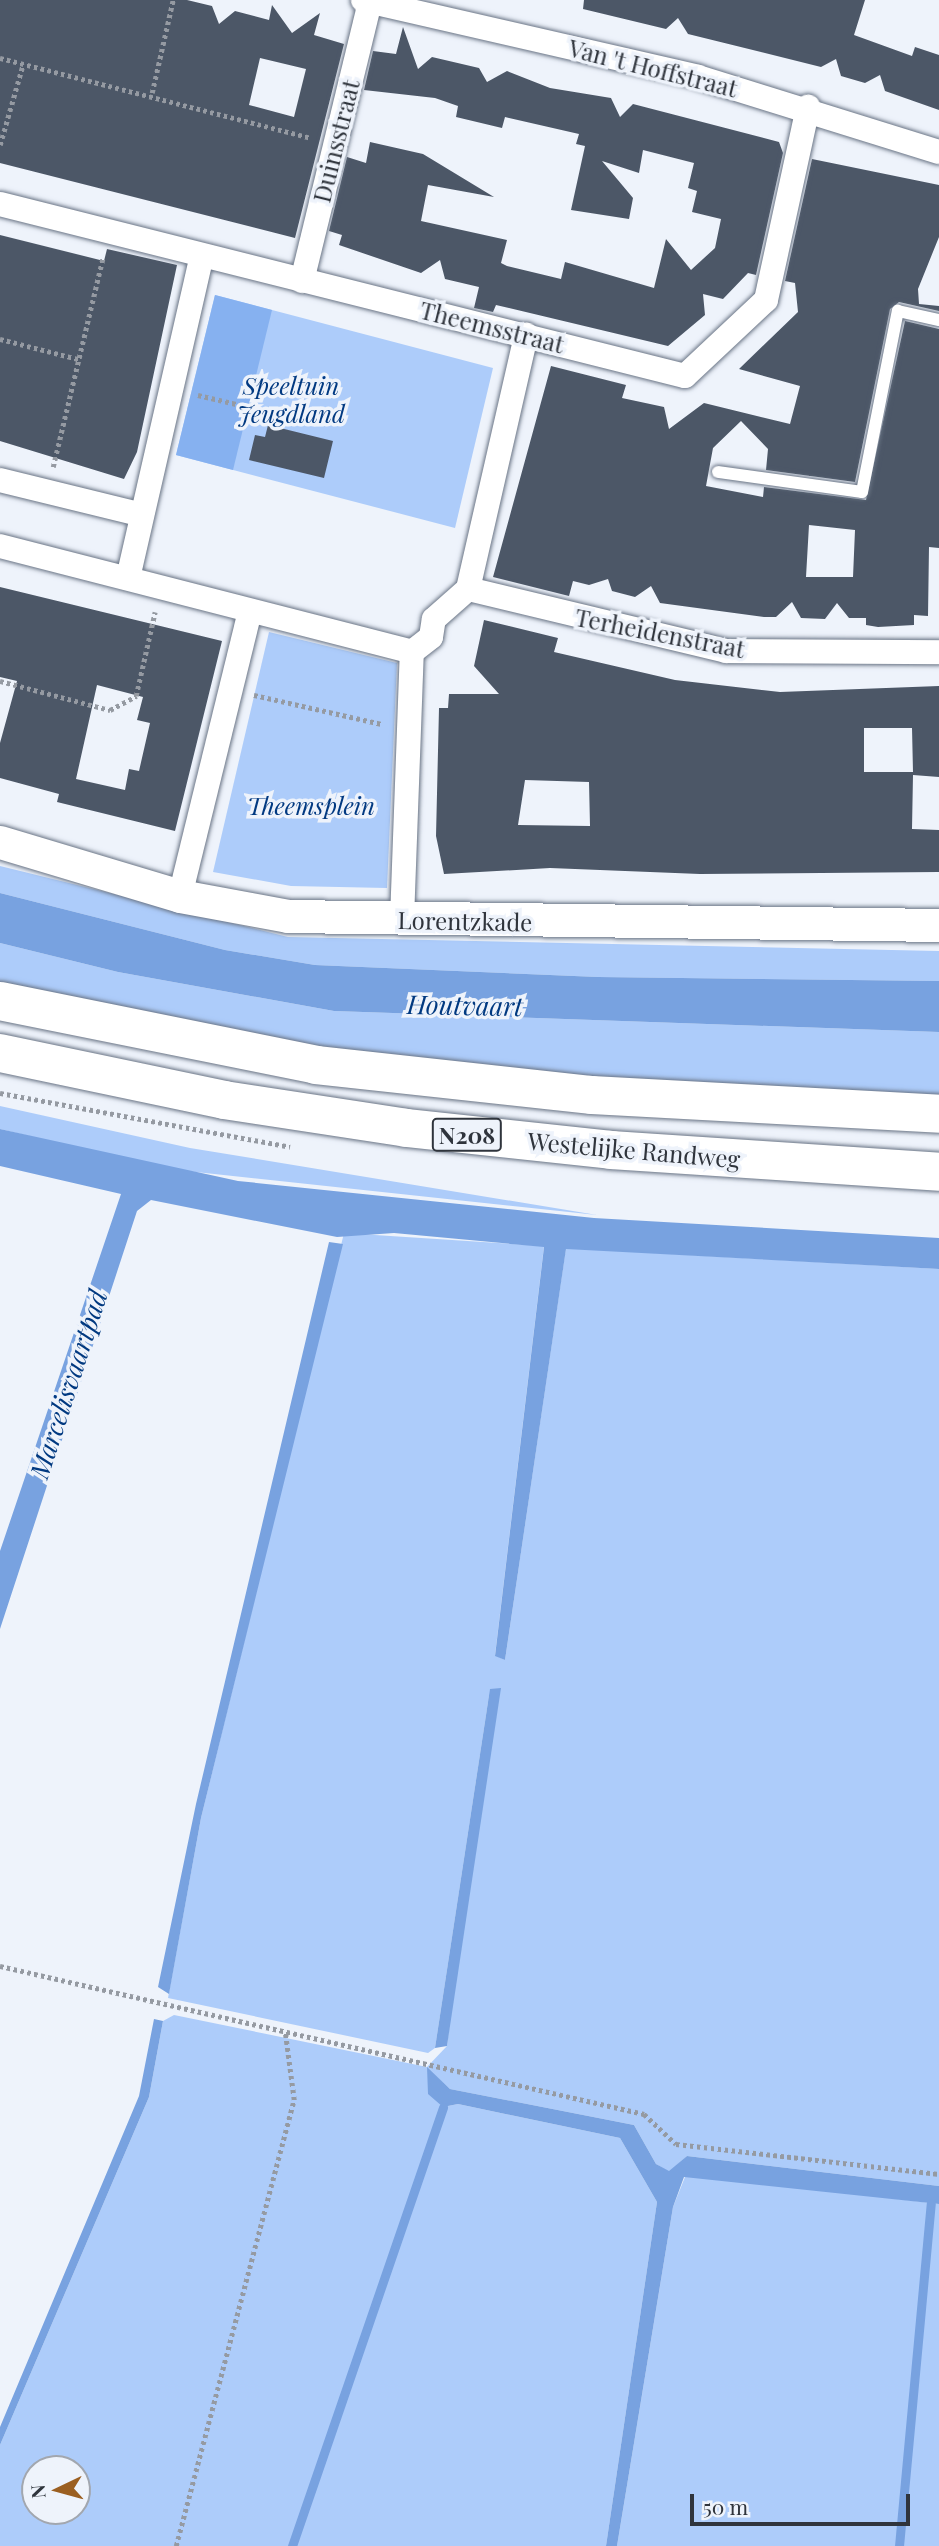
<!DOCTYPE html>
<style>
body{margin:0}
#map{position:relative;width:939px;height:2546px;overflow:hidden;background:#eef3fb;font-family:"Playfair Display",serif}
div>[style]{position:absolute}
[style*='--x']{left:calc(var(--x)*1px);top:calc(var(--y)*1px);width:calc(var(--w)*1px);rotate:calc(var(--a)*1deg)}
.green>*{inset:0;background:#adccfa}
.forest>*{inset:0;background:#86b1f0}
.water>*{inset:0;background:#78a2e0}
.stream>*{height:9px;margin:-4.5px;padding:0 4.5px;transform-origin:4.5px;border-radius:4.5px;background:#78a2e0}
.building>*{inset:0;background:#4c5767}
.path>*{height:4.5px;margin-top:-2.25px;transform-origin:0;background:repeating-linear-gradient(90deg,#959aa2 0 3.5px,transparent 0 7px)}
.roads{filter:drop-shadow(0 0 2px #697485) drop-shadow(0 0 2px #697485)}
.lane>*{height:12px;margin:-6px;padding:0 6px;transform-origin:6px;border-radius:6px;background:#fff}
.street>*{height:24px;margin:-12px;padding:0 12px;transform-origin:12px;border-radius:12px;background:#fff}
.secondary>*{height:33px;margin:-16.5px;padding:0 16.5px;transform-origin:16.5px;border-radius:16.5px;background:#fff}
.primary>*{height:38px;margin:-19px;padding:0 19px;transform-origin:19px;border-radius:19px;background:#fff}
span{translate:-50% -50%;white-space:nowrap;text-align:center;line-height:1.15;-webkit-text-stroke:7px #eef3fb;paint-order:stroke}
.shield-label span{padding:2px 5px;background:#eef3fb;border:2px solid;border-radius:5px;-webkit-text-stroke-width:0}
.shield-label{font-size:23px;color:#2f343c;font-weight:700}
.street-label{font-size:24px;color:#2f343c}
.park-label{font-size:24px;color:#013981;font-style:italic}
.water-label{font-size:26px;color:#013980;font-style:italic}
.north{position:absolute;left:21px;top:2455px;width:70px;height:70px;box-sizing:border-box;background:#eef3fb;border:2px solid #a2a7af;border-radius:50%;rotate:265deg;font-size:19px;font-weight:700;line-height:28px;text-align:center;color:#2f343c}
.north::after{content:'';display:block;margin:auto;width:24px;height:32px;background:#9b5f21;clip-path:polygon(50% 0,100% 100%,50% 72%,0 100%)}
.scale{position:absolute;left:690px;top:2494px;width:220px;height:32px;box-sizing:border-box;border:4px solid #2f343c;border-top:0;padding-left:9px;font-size:21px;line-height:24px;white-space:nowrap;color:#2f343c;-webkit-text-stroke:5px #eef3fb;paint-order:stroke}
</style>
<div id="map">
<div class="green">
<div style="clip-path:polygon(215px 295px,493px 368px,455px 528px,176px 455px)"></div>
<div style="clip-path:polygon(269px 632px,397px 663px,387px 888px,291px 886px,213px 872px)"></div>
<div style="clip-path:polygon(0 866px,288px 937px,939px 951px,939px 981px,598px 977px,315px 965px,225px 950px,0 893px)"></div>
<div style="clip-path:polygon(0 943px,118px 972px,334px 1011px,939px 1032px,939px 1099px,647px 1088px,242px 1042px,0 984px)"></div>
<div style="clip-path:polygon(0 1106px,190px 1148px,597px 1215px,168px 1169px,0 1129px)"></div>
<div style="clip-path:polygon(evenodd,344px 1233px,544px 1246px,495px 1655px,505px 1660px,566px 1248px,939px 1269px,939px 2186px,687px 2156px,669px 2172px,656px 2164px,634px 2125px,450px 2089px,427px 2068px,443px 2107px,458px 2104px,620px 2138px,657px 2202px,606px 2546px,0 2546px,0 2445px,149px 2097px,163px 2021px,174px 2015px,427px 2067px,447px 2046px,490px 1689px,435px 2048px,428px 2053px,168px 1998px,201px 1818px,344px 1233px,35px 2469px,77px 2469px,77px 2511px,35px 2511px,35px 2469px)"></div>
<div style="clip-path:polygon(705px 2176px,939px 2204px,939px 2546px,617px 2546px,673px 2207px,685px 2177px)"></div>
</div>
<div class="forest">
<div style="clip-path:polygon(215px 295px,272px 310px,233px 470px,176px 455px)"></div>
</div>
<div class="water">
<div style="clip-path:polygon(0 893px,225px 950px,315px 965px,598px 977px,939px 981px,939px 1032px,334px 1011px,118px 972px,0 943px)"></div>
<div style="clip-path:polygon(0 1129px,238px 1181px,594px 1218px,939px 1238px,939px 1269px,566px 1249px,505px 1660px,495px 1656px,544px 1247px,394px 1233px,337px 1237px,151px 1200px,137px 1211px,0 1629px,0 1551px,121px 1194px,0 1166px)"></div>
<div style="clip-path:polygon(329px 1242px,343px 1244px,201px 1818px,169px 1994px,158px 1987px,196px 1804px)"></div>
<div style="clip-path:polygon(501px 1688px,447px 2046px,435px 2048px,490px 1689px)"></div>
<div style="clip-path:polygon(154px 2019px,163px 2021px,149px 2097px,0 2445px,0 2427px,139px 2096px)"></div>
<div style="clip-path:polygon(427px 2067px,450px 2089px,634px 2125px,656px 2164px,669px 2171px,687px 2156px,939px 2186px,939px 2204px,684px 2177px,673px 2207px,617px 2546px,606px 2546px,657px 2202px,620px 2138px,458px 2104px,443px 2107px,428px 2094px)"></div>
</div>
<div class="stream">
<div style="--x:292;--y:2546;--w:464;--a:-71"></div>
<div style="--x:899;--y:2546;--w:344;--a:-84.7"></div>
</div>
<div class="building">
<div style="clip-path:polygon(evenodd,0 0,187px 0,212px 6px,219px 24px,235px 11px,269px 20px,272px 5px,292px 33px,320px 13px,314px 35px,344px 44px,295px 238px,0 163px,0 0,260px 58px,306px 69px,294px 117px,249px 105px,260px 58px)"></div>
<div style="clip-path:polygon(584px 0,865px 0,854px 35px,912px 56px,915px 47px,939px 55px,939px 110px,885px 91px,880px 75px,865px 83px,841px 76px,836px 59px,821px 67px,688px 34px,678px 18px,666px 29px,583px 9px)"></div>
<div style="clip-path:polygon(403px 27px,418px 69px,432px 57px,479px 68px,487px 82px,507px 71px,550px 88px,611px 98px,620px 117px,633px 104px,779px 142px,783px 153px,756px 275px,748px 273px,723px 299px,703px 294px,705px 315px,668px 346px,496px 305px,493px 312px,474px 308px,479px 287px,445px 279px,440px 260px,421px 273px,339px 245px,342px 235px,329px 231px,347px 157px,366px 163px,370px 142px,423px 154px,494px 197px,428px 185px,421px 221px,507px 240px,501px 263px,507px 266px,561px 279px,565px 262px,654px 288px,666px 239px,691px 270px,715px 248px,721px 219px,692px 212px,697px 191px,688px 188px,694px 163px,643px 150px,639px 173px,602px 161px,633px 198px,629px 219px,571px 210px,585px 146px,576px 144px,579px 134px,505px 117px,502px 128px,456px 117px,458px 106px,435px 98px,364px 90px,373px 51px,396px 54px)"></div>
<div style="clip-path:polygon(evenodd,812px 159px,939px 185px,939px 237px,918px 289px,919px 304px,939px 306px,939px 311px,899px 302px,890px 309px,855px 482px,766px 470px,768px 449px,741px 421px,713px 448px,706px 486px,763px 497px,764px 487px,866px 500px,905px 321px,939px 329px,939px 548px,929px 547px,928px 616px,914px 615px,914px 625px,878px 627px,866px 625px,866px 618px,849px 618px,837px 603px,825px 619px,801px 618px,792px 602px,776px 617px,764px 617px,660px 603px,651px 586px,635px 597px,612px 591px,608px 579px,589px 585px,573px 581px,569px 596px,493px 577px,551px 366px,626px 385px,622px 398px,664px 407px,669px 429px,704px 403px,790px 424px,800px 386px,739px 369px,798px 312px,795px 283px,785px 281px,812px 159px,809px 525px,855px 530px,853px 577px,806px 577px,809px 525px)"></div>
<div style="clip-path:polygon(0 235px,104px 261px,107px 249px,177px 265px,137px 452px,124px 479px,0 441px)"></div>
<div style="clip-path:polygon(268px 425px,333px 441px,324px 478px,249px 460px,255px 435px,265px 437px)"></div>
<div style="clip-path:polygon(evenodd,0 587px,222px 641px,175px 831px,57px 802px,59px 794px,0 778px,0 743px,17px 681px,0 677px,0 587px,97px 685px,143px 697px,137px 720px,150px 723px,139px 771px,129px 769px,125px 790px,76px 779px,97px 685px)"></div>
<div style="clip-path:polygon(evenodd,484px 620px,558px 638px,554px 652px,675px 680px,780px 692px,939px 686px,939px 777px,913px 775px,912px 829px,939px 830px,939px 872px,700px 874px,550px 868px,444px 874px,436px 836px,439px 708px,448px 708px,449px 694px,499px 694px,474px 666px,484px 620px,864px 728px,912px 728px,913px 772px,864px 772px,864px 728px,484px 620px,525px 780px,589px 782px,590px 826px,518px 825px,525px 780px)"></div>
</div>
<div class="path">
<div style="--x:0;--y:58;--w:321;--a:14.4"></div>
<div style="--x:152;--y:93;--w:95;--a:-77.3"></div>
<div style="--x:0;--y:145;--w:84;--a:-74.1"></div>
<div style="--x:0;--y:339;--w:81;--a:14.4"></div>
<div style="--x:198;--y:395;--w:118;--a:13.2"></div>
<div style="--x:53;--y:467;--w:216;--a:-76.6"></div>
<div style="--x:0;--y:681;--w:114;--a:14.8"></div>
<div style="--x:110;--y:710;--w:30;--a:-28"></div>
<div style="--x:136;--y:696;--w:86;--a:-77.3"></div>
<div style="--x:254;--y:695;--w:131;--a:12.8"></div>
<div style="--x:0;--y:1093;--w:295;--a:10.5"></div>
<div style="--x:0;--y:1966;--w:661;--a:12.94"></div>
<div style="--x:644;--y:2114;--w:44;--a:43.2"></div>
<div style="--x:676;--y:2144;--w:265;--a:6.5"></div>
<div style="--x:176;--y:2546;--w:461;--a:-75.2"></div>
<div style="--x:294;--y:2100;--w:69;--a:-97.5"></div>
</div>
<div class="roads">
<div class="lane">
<div style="--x:718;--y:472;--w:145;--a:7.9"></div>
<div style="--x:862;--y:492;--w:185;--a:-78.8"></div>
<div style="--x:898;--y:311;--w:42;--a:12.4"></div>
</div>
<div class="street">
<div style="--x:363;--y:0;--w:344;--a:12.9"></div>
<div style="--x:698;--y:77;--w:252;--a:17.3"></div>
<div style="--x:0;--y:204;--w:706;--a:14.1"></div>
<div style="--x:685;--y:376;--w:111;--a:-43.2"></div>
<div style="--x:766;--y:300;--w:198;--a:-77.7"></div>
<div style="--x:302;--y:281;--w:287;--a:-76.3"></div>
<div style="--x:0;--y:480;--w:146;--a:13.8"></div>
<div style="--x:0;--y:546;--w:425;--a:14.4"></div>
<div style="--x:128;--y:578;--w:330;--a:-77.1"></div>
<div style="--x:468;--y:589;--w:265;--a:13.5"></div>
<div style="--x:726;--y:651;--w:213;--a:0.3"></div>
<div style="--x:180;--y:896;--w:293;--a:-76.2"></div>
<div style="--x:402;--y:920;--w:268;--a:-87.9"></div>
<div style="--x:412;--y:652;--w:24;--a:-38"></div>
<div style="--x:431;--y:637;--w:18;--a:-81"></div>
<div style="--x:434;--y:619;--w:45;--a:-41.4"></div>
<div style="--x:468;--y:589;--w:261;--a:-77.1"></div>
</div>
<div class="secondary">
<div style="--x:0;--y:842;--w:188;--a:16.7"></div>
<div style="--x:180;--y:896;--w:110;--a:10.5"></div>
<div style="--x:288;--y:916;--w:651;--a:0.79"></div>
</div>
<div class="primary">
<div style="--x:0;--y:1001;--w:322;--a:11.4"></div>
<div style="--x:316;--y:1065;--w:278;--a:6.2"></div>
<div style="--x:592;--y:1095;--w:348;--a:3.1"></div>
<div style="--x:0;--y:1053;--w:229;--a:11.8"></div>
<div style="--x:224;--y:1100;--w:184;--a:8.7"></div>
<div style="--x:406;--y:1128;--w:206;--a:6.1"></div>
<div style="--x:611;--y:1150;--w:329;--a:3.8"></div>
</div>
</div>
<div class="shield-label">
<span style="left:467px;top:1135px">N208</span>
</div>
<div class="street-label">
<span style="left:653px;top:68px;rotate:14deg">Van 't Hoffstraat</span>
<span style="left:336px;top:141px;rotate:-76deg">Duinsstraat</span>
<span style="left:492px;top:327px;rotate:14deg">Theemsstraat</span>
<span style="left:660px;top:633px;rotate:11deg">Terheidenstraat</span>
<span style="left:465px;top:921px;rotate:1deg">Lorentzkade</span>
<span style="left:634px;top:1150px;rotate:5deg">Westelijke Randweg</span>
</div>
<div class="park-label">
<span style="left:291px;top:400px">Speeltuin<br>Jeugdland</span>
<span style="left:311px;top:806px">Theemsplein</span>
</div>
<div class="water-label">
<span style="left:465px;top:1005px;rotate:1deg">Houtvaart</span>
<span style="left:68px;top:1384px;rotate:-72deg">Marcelisvaartpad</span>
</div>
<div class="north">N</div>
<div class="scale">50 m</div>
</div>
